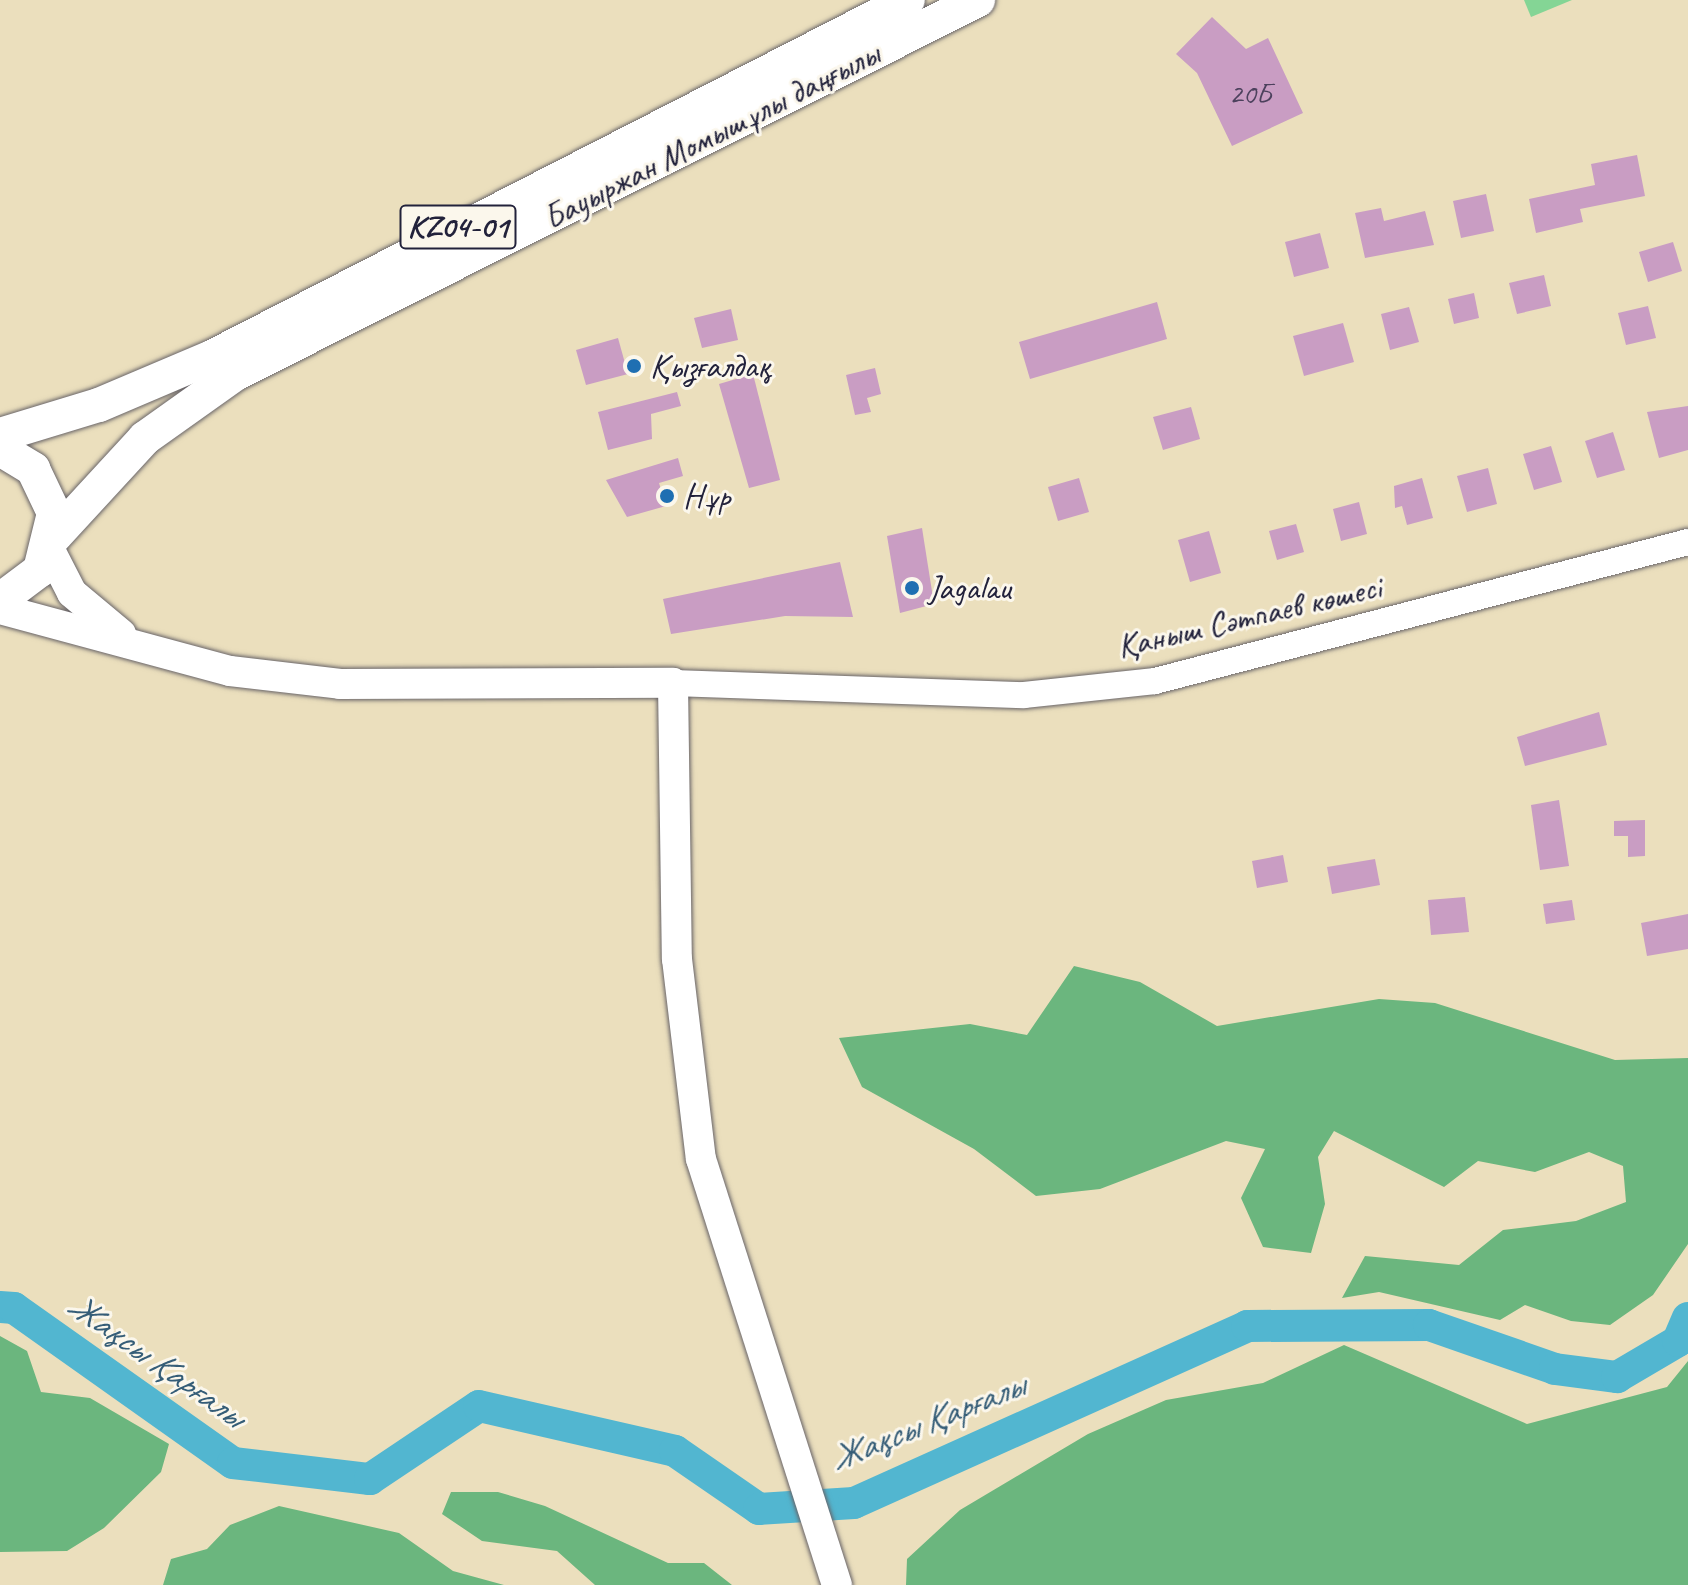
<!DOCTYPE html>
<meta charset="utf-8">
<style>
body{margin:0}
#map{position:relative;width:1688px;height:1585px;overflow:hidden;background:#ebdfbd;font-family:Caveat,sans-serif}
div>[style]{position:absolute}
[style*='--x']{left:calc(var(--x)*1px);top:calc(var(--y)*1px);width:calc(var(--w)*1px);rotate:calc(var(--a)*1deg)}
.green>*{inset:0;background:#84d595}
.forest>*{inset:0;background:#6bb67e}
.river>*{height:32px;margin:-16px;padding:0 16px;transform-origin:16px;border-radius:16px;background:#52b6d0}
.building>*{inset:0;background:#c99dc3}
.roads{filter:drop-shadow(0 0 2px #686468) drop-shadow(0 0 2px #686468)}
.tertiary>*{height:26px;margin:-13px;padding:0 13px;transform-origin:13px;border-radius:13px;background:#fff}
.secondary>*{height:30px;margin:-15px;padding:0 15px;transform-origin:15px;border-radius:15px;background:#fff}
.primary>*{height:34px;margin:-17px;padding:0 17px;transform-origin:17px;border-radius:17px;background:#fff}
.dots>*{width:22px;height:22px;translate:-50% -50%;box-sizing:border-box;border:4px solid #fbf7ec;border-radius:50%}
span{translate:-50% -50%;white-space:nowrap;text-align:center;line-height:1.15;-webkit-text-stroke:6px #fbf7ec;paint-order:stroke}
.number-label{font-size:30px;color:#4c415d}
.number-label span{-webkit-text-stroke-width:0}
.shield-label span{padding:2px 6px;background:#fbf7ec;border:2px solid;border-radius:6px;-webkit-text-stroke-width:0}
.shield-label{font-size:32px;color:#22223b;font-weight:700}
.street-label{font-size:34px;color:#22223b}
.poi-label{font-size:34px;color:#22223b}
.left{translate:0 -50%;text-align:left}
.water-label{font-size:36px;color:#355d77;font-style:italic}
</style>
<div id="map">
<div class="green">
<div style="clip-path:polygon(1524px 0,1572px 0,1531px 17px)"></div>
</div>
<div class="forest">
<div style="clip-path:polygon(1074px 966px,1140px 982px,1217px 1026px,1379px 999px,1435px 1003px,1615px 1060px,1688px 1058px,1688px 1244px,1653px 1295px,1610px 1325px,1571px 1321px,1525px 1305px,1500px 1320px,1379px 1292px,1342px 1298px,1365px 1256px,1459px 1265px,1503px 1230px,1576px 1221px,1626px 1202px,1623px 1166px,1589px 1152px,1535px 1172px,1478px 1161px,1444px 1187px,1334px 1131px,1318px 1157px,1325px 1204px,1311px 1253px,1263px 1247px,1241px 1198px,1265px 1149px,1226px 1141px,1100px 1189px,1036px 1196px,974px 1149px,862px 1087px,839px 1038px,970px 1024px,1027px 1035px)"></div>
<div style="clip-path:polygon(0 1336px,27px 1351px,41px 1392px,90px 1398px,169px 1444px,161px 1472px,104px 1528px,67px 1551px,0 1552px)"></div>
<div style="clip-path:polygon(1344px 1345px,1527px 1424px,1667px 1387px,1688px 1361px,1688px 1585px,906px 1585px,907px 1559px,960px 1510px,1088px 1434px,1166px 1400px,1263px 1383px)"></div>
<div style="clip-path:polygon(451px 1492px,498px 1492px,545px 1506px,668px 1563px,704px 1563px,732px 1585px,595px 1585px,557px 1551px,482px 1541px,442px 1514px)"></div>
<div style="clip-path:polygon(279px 1506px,399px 1533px,453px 1571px,504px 1585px,163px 1585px,171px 1559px,207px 1549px,230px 1525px)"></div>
</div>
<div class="river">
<div style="--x:0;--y:1307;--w:14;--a:4"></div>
<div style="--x:14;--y:1308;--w:268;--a:35.3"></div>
<div style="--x:233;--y:1463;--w:138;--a:6.7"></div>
<div style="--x:370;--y:1479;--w:131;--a:-33.8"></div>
<div style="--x:479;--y:1406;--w:201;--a:12.9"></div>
<div style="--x:675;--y:1451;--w:102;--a:34.6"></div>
<div style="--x:759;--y:1509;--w:95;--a:-3.6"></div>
<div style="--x:854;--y:1503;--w:431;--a:-24.2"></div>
<div style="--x:1247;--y:1326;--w:182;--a:-0.3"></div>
<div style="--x:1429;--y:1325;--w:133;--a:19.2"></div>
<div style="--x:1555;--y:1369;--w:63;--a:7.4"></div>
<div style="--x:1617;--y:1377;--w:71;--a:-30.5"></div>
<div style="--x:1678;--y:1341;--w:25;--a:-67"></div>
</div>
<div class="building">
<div style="clip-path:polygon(1212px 17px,1246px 49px,1268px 38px,1303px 113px,1232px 146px,1197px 73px,1176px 54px)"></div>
<div style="clip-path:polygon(1637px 155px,1645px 196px,1580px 209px,1583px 222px,1536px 233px,1529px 199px,1595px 185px,1591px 164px)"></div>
<div style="clip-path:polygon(1486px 194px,1494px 231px,1461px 238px,1453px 201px)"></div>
<div style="clip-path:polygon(1381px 208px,1384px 221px,1425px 211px,1434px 245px,1365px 258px,1355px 213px)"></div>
<div style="clip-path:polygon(1320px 233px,1329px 268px,1294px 277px,1285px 242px)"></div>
<div style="clip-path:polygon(1673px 242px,1682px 271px,1648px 282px,1639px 252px)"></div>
<div style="clip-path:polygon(1544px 275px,1551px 306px,1517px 314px,1509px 283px)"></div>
<div style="clip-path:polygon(1474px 293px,1479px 318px,1454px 324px,1448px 299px)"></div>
<div style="clip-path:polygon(1157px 302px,1167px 339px,1030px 379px,1019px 342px)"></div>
<div style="clip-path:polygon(1648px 306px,1656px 338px,1626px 345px,1618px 313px)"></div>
<div style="clip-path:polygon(1409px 307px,1419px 342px,1390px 350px,1381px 314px)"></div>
<div style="clip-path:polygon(731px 309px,738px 340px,702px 348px,694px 318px)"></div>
<div style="clip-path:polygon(1343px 323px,1354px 362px,1304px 376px,1293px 336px)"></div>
<div style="clip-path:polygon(618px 338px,628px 374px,586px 385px,576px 350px)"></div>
<div style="clip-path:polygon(875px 368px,881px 394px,867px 398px,871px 412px,855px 415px,846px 375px)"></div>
<div style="clip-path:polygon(753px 374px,780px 480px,749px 488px,719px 384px)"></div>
<div style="clip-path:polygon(677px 392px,681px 406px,651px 414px,652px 439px,608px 450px,598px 412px)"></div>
<div style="clip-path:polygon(1688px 406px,1688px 450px,1659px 458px,1647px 412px)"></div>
<div style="clip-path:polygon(1191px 407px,1200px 439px,1163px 450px,1153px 417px)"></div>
<div style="clip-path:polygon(1613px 432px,1625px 470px,1597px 478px,1585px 441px)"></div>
<div style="clip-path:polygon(1551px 446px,1562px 482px,1534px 490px,1523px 454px)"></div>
<div style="clip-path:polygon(678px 458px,683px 476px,659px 483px,666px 506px,627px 517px,606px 480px)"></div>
<div style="clip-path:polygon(1488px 468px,1497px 504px,1467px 512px,1457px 476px)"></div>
<div style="clip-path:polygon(1079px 478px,1089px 512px,1058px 521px,1048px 487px)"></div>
<div style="clip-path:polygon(1422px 478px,1433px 518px,1407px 525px,1402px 506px,1395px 508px,1394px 486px)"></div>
<div style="clip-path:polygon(1359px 502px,1367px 534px,1341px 541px,1333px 509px)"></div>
<div style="clip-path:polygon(1296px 524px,1304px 552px,1277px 560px,1269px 531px)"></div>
<div style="clip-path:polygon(922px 528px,934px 604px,900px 613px,887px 536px)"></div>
<div style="clip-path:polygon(1209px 531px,1221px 573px,1190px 582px,1178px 540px)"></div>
<div style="clip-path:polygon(840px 562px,853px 617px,785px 616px,671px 634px,663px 599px)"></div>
<div style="clip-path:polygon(1599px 712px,1607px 745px,1525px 766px,1517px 737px)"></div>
<div style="clip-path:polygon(1559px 800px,1569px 866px,1540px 870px,1531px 805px)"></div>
<div style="clip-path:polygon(1645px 820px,1645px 856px,1628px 857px,1628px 836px,1614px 836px,1614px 821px)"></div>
<div style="clip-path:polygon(1283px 855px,1288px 882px,1257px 888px,1252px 861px)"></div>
<div style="clip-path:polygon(1375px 859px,1380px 885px,1332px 894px,1327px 867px)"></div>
<div style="clip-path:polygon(1465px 897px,1469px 932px,1431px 935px,1428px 900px)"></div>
<div style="clip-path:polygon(1572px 900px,1575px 920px,1546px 924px,1543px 904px)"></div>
<div style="clip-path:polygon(1688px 914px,1688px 949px,1647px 956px,1641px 923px)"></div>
</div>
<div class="roads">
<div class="tertiary">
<div style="--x:673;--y:683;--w:351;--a:2"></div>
<div style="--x:1024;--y:695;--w:132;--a:-6.1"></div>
<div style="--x:1155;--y:681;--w:551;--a:-14.62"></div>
</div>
<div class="secondary">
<div style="--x:50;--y:550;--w:48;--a:62.9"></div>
<div style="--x:72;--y:593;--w:64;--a:39.9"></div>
<div style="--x:0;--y:609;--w:238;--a:15.1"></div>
<div style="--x:230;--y:671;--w:111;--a:6.7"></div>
<div style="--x:340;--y:684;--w:333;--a:-0.2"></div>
<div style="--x:673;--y:683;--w:276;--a:89.2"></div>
<div style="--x:677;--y:959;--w:201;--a:83.2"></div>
<div style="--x:701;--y:1159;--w:447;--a:72.3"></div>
</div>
<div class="primary">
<div style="--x:0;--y:435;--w:103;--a:-16.9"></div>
<div style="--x:99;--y:405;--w:123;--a:-23"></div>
<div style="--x:212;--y:357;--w:782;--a:-27.15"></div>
<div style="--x:0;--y:449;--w:39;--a:31"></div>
<div style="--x:33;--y:469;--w:49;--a:64.5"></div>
<div style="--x:54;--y:513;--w:59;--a:103.8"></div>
<div style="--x:40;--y:570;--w:50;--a:143.1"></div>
<div style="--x:53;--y:538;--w:136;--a:-47.4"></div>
<div style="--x:145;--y:438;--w:110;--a:-35.4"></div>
<div style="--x:235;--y:374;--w:832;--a:-26.72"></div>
</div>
</div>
<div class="dots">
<div style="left:634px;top:366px;background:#1f6fb2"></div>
<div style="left:667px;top:496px;background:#1f6fb2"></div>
<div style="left:912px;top:588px;background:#1f6fb2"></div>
</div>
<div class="number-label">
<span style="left:1250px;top:93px">20Б</span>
</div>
<div class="shield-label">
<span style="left:458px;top:227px">KZ04-01</span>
</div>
<div class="street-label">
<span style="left:711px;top:135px;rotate:-27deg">Бауыржан Момышұлы даңғылы</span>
<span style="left:1249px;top:616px;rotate:-13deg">Қаныш Сәтпаев көшесі</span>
</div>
<div class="poi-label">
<span class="left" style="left:650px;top:366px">Қызғалдақ</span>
<span class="left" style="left:683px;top:496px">Нұр</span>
<span class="left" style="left:928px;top:588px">Jagalau</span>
</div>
<div class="water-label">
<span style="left:156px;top:1360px;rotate:35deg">Жақсы Қарғалы</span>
<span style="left:927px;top:1422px;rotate:-22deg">Жақсы Қарғалы</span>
</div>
</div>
